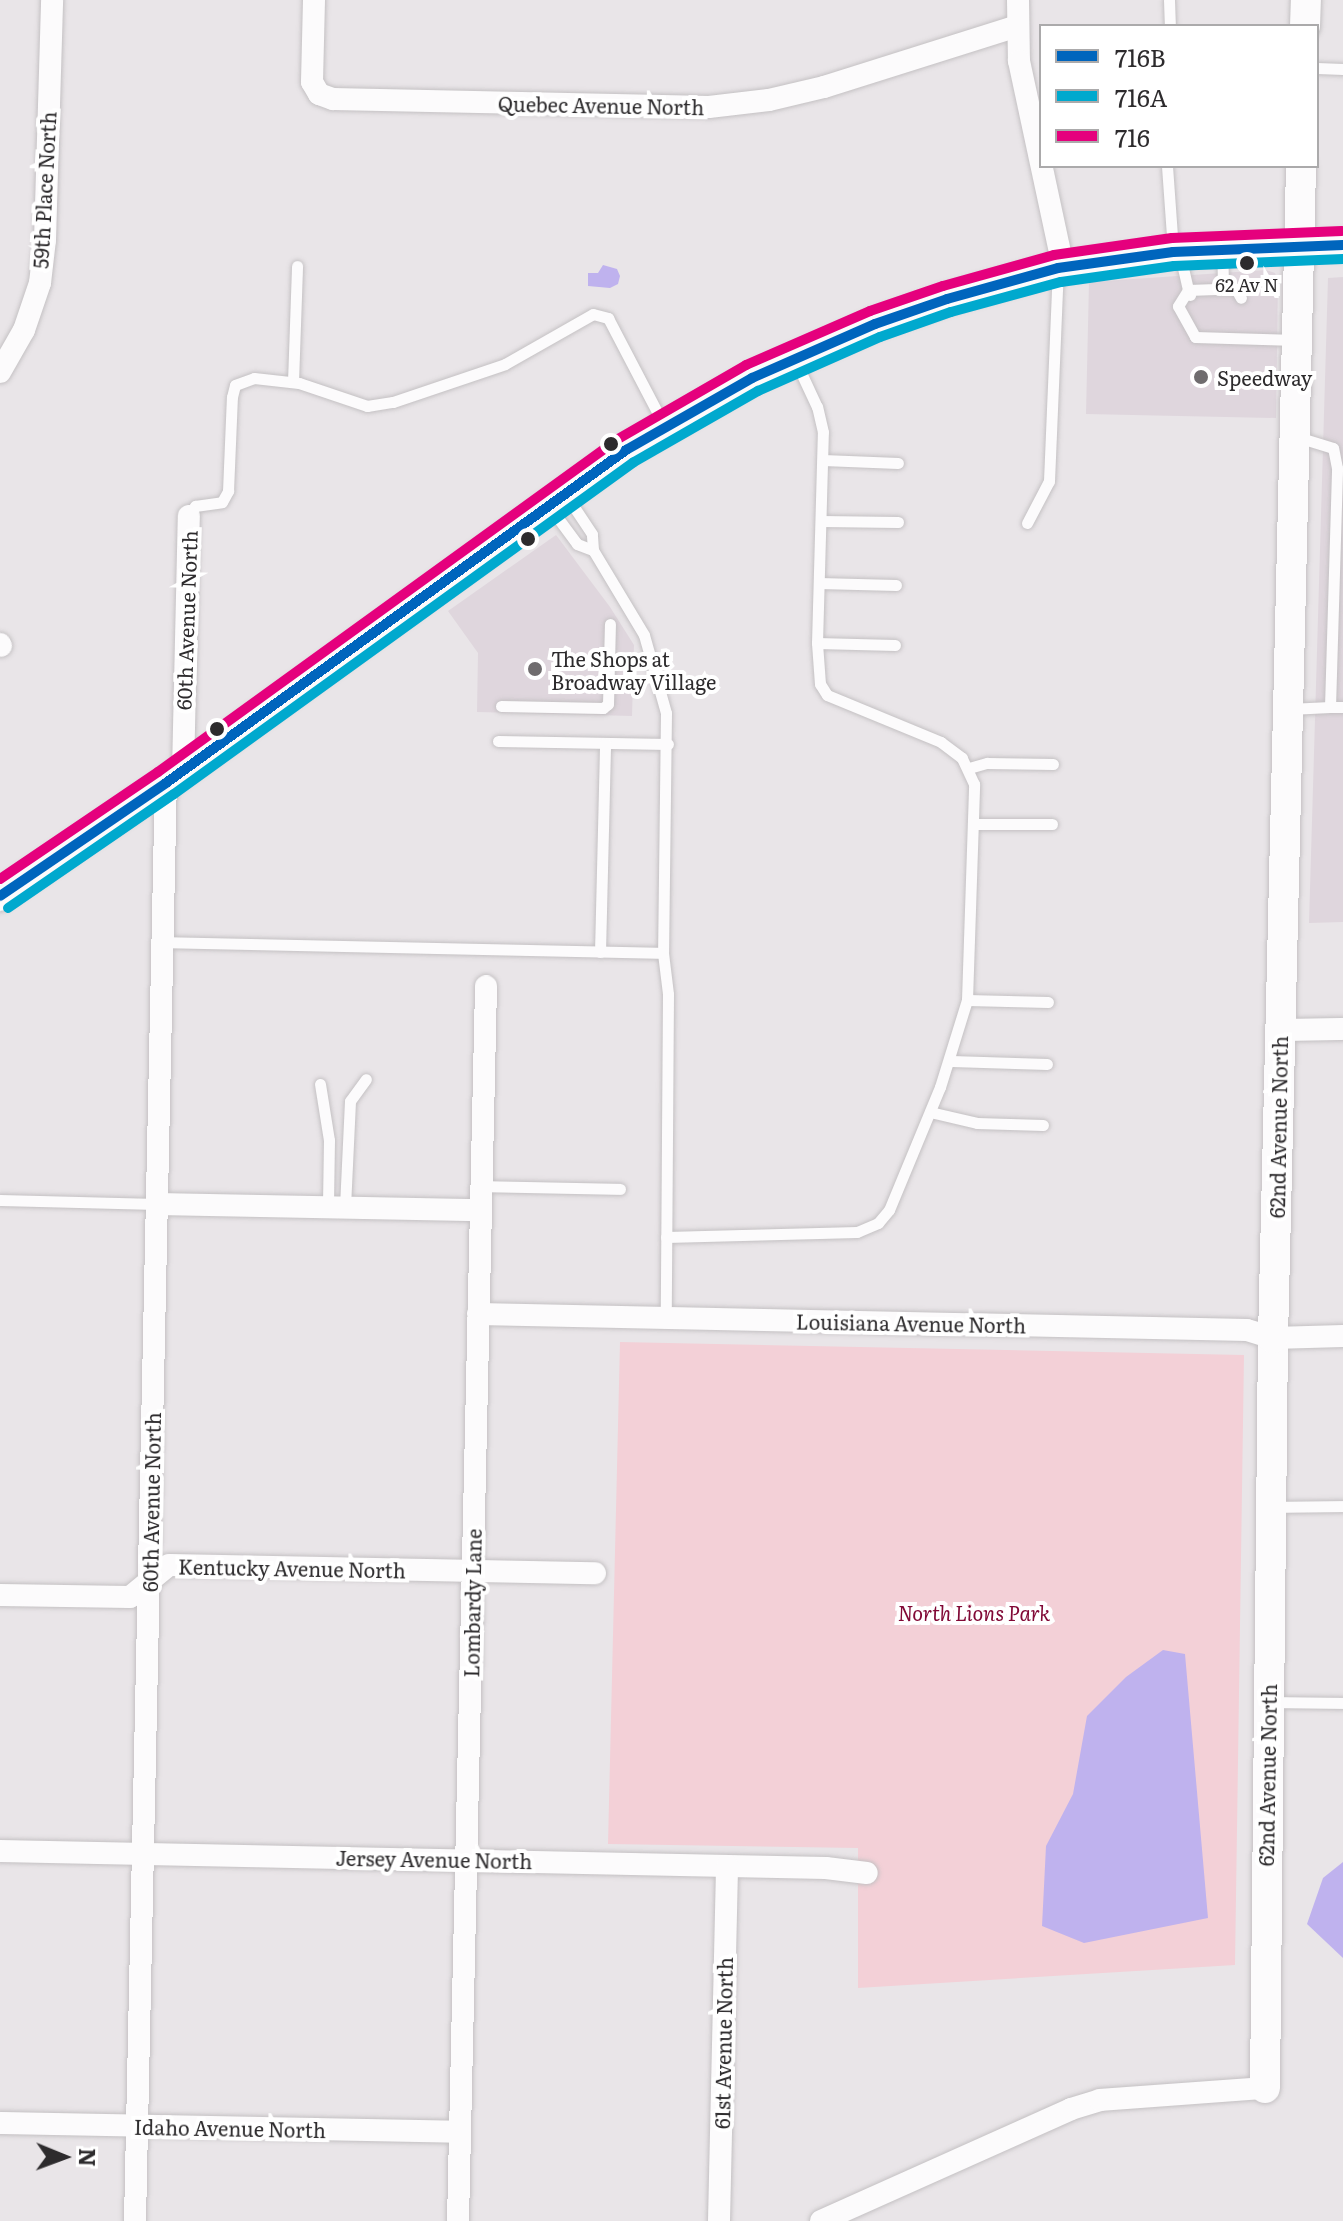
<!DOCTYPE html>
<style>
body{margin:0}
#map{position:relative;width:1343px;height:2221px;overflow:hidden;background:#e9e5e8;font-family:Literata,serif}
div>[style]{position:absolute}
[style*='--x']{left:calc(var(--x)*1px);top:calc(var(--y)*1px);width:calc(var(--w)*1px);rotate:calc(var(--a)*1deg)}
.built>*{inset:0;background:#dfd6dd}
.green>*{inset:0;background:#f3d0d7}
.water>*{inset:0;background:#bfb2ee}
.roads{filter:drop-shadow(0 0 2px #c4c1c3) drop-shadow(0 0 2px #c4c1c3)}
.lane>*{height:11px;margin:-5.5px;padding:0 5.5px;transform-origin:5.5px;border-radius:5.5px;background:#fcfbfc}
.street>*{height:22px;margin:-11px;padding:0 11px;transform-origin:11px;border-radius:11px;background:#fcfbfc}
.secondary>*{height:30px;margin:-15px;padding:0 15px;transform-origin:15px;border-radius:15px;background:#fcfbfc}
.bus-1>*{height:10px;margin:-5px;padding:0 5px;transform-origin:5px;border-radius:5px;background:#0065bd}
.bus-2>*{height:10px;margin:-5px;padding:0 5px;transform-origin:5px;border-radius:5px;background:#00a9ce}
.bus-3>*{height:10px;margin:-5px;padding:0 5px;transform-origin:5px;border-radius:5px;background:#e5007d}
.dots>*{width:22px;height:22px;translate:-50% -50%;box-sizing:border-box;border:4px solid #fff;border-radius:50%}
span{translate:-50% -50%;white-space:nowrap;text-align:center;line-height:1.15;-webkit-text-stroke:8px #fff;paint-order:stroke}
.bus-label{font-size:18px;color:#2d2b2d}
.street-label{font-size:20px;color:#2d2b2d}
.poi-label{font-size:20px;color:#2d2b2d}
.left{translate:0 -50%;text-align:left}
.park-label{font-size:20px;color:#810936;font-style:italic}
.legend{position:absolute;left:1039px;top:24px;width:280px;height:144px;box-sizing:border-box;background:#fff;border:2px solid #abaaab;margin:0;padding:10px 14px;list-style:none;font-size:24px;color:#2d2b2d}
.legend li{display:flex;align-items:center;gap:16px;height:40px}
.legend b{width:40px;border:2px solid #abaaab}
.north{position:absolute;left:24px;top:2117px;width:80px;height:80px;-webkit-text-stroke:6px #fff;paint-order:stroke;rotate:91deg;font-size:22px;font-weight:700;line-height:32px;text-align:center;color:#2d2b2d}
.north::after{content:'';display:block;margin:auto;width:28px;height:36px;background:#2d2b2d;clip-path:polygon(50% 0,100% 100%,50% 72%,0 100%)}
</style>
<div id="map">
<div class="built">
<div style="clip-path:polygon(1266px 270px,1275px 273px,1278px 281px,1276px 418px,1086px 414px,1089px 282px)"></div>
<div style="clip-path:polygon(1343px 277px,1343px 922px,1309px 923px,1328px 278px)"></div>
<div style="clip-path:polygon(556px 535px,610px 607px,634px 645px,632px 716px,477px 712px,478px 653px,448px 611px)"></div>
</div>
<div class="green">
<div style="clip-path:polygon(620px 1342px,1244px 1355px,1235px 1965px,858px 1988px,858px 1848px,608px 1844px)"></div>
</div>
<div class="water">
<div style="clip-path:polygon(603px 265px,617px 269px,620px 276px,618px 284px,610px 288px,588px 286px,588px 273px,598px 273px)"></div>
<div style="clip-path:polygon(1163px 1650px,1185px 1654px,1208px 1918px,1084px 1943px,1042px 1926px,1046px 1846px,1073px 1794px,1087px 1716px,1126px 1677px)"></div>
<div style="clip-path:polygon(1343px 1862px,1343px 1958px,1307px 1924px,1323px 1878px)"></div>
</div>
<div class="roads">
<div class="lane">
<div style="--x:1169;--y:0;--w:26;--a:88"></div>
<div style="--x:1317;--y:68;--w:26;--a:2"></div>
<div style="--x:1167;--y:166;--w:83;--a:85.9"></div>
<div style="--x:1180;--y:255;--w:36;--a:77"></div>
<div style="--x:1188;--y:290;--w:19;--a:122"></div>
<div style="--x:1178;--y:306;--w:35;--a:61"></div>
<div style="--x:1195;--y:337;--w:101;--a:1.7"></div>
<div style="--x:1223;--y:289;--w:13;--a:0"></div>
<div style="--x:1236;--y:289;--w:10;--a:61"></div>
<div style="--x:1190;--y:295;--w:5;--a:-112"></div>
<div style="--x:1188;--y:290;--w:35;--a:-2"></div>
<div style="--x:1223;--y:289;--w:39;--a:-91"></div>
<div style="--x:293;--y:382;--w:116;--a:-88"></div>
<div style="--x:823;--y:460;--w:75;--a:2.3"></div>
<div style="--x:549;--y:506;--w:47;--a:53.6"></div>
<div style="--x:577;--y:544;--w:17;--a:21"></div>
<div style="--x:593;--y:550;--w:16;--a:-94"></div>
<div style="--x:592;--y:534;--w:47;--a:-123.7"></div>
<div style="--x:189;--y:516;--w:12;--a:-59"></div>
<div style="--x:195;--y:506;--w:27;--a:-8"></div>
<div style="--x:222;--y:502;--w:13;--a:-61"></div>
<div style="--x:228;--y:491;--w:94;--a:-87.6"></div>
<div style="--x:232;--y:397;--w:12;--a:-76"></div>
<div style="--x:235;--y:385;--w:20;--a:-20"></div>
<div style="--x:254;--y:378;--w:45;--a:6.3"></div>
<div style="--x:299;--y:383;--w:72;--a:18.7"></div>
<div style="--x:367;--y:406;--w:26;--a:-9"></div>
<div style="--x:393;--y:402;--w:118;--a:-18.7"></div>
<div style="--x:505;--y:364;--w:101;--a:-29.6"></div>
<div style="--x:593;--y:314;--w:16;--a:15"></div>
<div style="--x:608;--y:318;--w:121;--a:62.4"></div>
<div style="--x:821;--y:521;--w:77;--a:0.7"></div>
<div style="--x:1027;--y:523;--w:47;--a:-62.4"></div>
<div style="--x:1049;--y:481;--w:212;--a:-87.6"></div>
<div style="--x:593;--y:550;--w:99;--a:59"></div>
<div style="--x:644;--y:635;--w:81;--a:74.2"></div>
<div style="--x:666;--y:713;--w:240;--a:90.7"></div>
<div style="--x:663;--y:953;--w:41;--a:83"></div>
<div style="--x:668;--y:994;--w:323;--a:90.4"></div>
<div style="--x:819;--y:583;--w:77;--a:1.5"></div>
<div style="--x:817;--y:643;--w:78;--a:1.5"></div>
<div style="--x:501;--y:706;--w:102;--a:1.1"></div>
<div style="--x:603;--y:708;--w:6;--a:-39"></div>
<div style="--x:608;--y:704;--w:80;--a:-88.6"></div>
<div style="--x:1330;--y:707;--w:13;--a:0"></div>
<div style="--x:1289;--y:709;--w:41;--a:-2.8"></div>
<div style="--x:1330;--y:707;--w:239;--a:-88.3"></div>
<div style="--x:1337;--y:468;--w:20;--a:-101"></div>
<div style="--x:1333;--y:448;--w:39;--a:-163"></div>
<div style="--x:498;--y:741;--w:170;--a:1"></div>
<div style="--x:969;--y:768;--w:19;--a:-16"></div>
<div style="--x:987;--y:763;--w:66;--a:0.9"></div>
<div style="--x:974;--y:824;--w:78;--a:0"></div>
<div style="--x:163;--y:942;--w:500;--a:1.26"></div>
<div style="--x:600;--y:952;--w:209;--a:-88.6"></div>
<div style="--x:967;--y:1000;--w:81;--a:1.4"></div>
<div style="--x:951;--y:1061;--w:96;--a:1.8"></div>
<div style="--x:320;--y:1084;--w:57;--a:80.9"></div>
<div style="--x:329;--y:1140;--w:67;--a:90.9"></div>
<div style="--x:930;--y:1112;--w:48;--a:13.2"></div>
<div style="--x:977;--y:1123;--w:66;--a:1.7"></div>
<div style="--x:481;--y:1186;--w:139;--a:1.2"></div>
<div style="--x:0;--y:1200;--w:157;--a:1.5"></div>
<div style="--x:345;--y:1207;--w:106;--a:-87.3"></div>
<div style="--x:350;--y:1101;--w:27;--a:-54"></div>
<div style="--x:666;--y:1237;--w:191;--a:-1.5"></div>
<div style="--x:857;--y:1232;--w:23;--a:-23"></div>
<div style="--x:878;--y:1223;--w:17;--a:-50"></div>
<div style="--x:889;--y:1210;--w:133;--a:-67.5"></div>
<div style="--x:940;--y:1087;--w:91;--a:-72.8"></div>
<div style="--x:967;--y:1000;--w:216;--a:-88.1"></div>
<div style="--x:974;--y:784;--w:29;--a:-115"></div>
<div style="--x:962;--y:758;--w:26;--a:-143"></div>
<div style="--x:941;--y:742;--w:123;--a:-157.6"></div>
<div style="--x:827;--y:695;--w:13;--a:-122"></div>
<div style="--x:820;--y:684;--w:41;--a:-94.2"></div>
<div style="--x:817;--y:643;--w:211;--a:-88.4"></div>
<div style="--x:823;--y:432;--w:26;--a:-103"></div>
<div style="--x:817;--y:407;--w:50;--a:-115"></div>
<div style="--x:1271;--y:1507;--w:72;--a:-0.8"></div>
<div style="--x:1272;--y:1702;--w:71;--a:0.8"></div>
</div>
<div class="street">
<div style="--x:314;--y:0;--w:82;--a:91.4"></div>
<div style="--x:312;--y:82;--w:14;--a:60"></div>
<div style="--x:319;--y:94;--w:15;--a:20"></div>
<div style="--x:333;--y:99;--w:376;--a:1.2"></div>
<div style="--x:709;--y:107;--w:60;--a:-6.7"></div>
<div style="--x:769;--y:100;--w:57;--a:-13.3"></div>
<div style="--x:824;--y:87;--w:202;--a:-17.5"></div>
<div style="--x:1018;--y:0;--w:61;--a:89.1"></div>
<div style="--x:1019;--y:61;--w:211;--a:77.9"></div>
<div style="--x:0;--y:372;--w:48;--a:-60.3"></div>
<div style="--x:24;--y:330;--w:50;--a:-71.2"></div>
<div style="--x:40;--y:283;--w:43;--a:-83.4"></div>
<div style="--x:45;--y:240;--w:240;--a:-88.3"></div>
<div style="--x:0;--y:644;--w:2;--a:63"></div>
<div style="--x:183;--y:772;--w:256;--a:-88.7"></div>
<div style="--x:1281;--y:1030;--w:62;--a:-0.9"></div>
<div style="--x:157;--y:1204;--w:324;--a:1.1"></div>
<div style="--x:478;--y:1314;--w:769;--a:1.19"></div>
<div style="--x:1247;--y:1330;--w:27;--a:17"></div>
<div style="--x:1273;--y:1338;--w:70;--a:-1.6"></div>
<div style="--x:0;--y:1595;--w:130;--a:0.9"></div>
<div style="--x:130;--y:1597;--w:50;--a:-39.4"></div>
<div style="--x:169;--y:1565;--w:426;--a:1.1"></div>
<div style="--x:0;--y:1851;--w:826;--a:1.18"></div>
<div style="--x:826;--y:1868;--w:41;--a:7"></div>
<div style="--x:0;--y:2123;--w:460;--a:1.1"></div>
<div style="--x:135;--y:2221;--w:1438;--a:-88.77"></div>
<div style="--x:458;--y:2221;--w:1235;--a:-88.7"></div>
<div style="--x:719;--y:2221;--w:355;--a:-88.7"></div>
<div style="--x:821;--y:2221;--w:274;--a:-24.1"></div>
<div style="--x:1071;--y:2109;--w:30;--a:-17"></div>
<div style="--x:1100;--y:2100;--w:165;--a:-4.2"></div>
</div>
<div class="secondary">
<div style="--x:1305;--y:26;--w:26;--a:-88"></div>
<div style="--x:0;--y:896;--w:201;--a:-34.2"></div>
<div style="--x:166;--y:783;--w:568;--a:-35.9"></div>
<div style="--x:626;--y:450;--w:145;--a:-29.7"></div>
<div style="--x:752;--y:378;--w:134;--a:-23.7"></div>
<div style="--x:875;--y:324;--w:76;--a:-19.1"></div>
<div style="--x:947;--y:299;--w:115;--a:-15.6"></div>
<div style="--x:1058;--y:268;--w:116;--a:-7.9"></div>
<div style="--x:1173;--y:252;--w:170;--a:-2.4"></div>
<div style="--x:1265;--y:2088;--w:750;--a:-89.39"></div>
<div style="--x:1273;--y:1338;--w:1172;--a:-88.63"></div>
</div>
</div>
<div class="bus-1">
<div style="--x:0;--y:896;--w:201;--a:-34.2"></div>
<div style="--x:166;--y:783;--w:568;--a:-35.9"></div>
<div style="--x:626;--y:450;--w:145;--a:-29.7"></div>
<div style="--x:752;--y:378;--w:134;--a:-23.7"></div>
<div style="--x:875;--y:324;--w:76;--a:-19.1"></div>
<div style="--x:947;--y:299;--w:115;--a:-15.6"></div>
<div style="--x:1058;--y:268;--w:116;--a:-7.9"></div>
<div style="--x:1173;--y:252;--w:170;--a:-2.4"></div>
</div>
<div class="bus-2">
<div style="--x:8;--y:908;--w:201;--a:-34.5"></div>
<div style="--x:174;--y:794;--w:567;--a:-35.82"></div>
<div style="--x:634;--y:462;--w:143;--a:-29.8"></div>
<div style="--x:758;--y:391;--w:133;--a:-23.9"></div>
<div style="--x:880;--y:337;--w:75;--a:-19.4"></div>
<div style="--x:951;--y:312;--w:114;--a:-15.3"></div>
<div style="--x:1061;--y:282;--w:114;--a:-8.1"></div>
<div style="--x:1174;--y:266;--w:169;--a:-2.4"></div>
</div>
<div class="bus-3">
<div style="--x:0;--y:879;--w:191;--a:-34.1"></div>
<div style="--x:158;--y:772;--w:568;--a:-35.9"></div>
<div style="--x:618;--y:439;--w:148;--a:-30"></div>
<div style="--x:746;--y:365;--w:135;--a:-23.5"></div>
<div style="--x:870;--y:311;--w:77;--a:-18.9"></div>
<div style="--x:943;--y:286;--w:115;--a:-15.6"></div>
<div style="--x:1054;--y:255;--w:119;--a:-8.2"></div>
<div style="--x:1172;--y:238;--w:170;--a:-2.4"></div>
</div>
<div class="dots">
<div style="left:1247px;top:263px;background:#2d2b2d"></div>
<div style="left:1201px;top:377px;background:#6f6c6e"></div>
<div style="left:611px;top:444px;background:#2d2b2d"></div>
<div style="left:528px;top:539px;background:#2d2b2d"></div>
<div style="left:535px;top:669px;background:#6f6c6e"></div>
<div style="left:217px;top:729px;background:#2d2b2d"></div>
</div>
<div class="bus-label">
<span style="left:1247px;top:285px">62 Av N</span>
</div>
<div class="street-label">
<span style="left:601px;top:105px;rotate:1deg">Quebec Avenue North</span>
<span style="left:44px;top:190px;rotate:-87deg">59th Place North</span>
<span style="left:186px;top:620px;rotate:-88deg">60th Avenue North</span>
<span style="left:1278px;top:1127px;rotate:-89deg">62nd Avenue North</span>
<span style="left:911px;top:1323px;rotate:1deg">Louisiana Avenue North</span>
<span style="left:151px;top:1502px;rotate:-89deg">60th Avenue North</span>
<span style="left:292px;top:1568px;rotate:1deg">Kentucky Avenue North</span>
<span style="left:472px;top:1603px;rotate:-89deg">Lombardy Lane</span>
<span style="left:1267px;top:1775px;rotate:-89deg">62nd Avenue North</span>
<span style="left:434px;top:1859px;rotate:1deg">Jersey Avenue North</span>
<span style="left:723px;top:2043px;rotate:-89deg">61st Avenue North</span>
<span style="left:230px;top:2128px;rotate:1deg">Idaho Avenue North</span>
</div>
<div class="poi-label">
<span class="left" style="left:1217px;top:377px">Speedway</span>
<span class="left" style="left:551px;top:670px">The Shops at<br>Broadway Village</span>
</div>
<div class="park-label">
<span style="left:974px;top:1612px">North Lions Park</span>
</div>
<ul class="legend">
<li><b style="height:10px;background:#0065bd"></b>716B</li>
<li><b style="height:10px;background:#00a9ce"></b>716A</li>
<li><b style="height:10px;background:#e5007d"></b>716</li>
</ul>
<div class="north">N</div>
</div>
